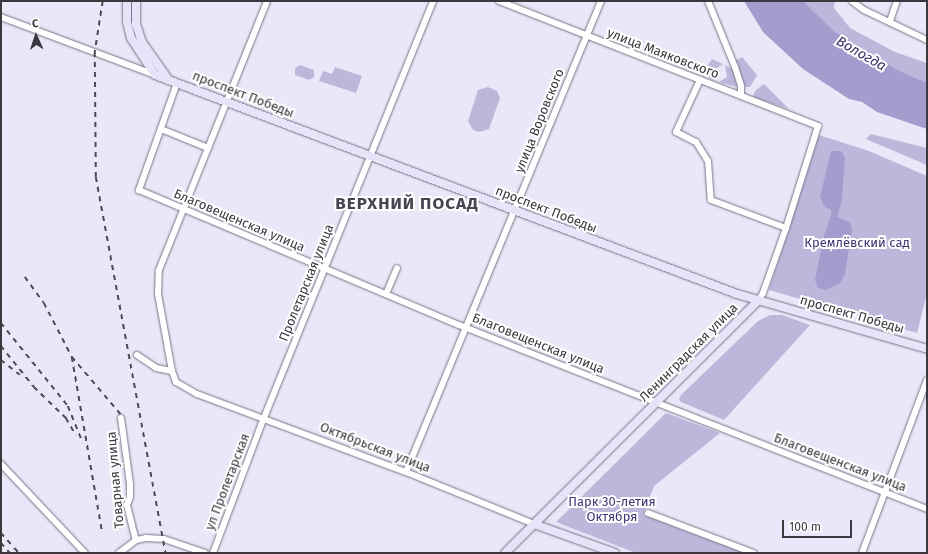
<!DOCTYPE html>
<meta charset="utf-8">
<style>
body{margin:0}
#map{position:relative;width:928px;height:554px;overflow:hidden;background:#e9e7f8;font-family:"Fira Sans",sans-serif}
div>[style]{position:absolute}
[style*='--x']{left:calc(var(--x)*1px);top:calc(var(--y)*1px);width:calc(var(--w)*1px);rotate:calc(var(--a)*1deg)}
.green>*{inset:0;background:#bcb8dc}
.water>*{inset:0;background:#a39ccd}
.roads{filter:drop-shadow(0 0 1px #767583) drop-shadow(0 0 1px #767583)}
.minor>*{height:6px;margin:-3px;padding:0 3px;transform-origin:3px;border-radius:3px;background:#fff}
.major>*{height:8px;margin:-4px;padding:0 4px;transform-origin:4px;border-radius:4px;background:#e6e4f8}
.rail>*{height:1.5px;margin-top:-0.75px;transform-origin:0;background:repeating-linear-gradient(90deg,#4c4b52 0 5px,transparent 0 10px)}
span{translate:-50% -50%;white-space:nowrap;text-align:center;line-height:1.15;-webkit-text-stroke:4px #fff;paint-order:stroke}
.street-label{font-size:13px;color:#3a393f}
.park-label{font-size:13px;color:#433673}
.water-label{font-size:14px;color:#3d306b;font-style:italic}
.district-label{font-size:17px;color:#454451;font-weight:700;letter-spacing:1px}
.frame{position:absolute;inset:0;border:2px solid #3a393f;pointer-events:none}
.north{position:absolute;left:16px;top:16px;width:40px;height:40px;-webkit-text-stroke:3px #fff;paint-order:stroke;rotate:357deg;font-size:11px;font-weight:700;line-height:16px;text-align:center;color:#3a393f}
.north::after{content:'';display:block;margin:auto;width:14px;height:18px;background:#3a393f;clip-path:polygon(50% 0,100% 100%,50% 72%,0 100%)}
.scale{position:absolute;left:782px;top:520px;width:70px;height:18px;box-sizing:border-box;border:2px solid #3a393f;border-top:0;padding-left:5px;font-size:12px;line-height:14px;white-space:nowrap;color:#3a393f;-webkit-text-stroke:3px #fff;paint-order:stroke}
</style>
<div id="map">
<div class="green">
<div style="clip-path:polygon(803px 1px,835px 1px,834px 8px,850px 28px,895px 52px,927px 63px,927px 83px,898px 70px,835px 32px)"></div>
<div style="clip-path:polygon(742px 57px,757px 75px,750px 87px,745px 87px,735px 61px)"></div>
<div style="clip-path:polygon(712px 59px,723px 64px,713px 71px,716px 81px,701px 74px)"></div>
<div style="clip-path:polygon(300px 65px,314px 70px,314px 77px,309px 80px,295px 75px,295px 68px)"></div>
<div style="clip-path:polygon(725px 65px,735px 70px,737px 87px,719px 82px,727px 77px)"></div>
<div style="clip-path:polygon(335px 67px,362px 76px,356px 93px,319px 81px,323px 71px,332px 74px)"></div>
<div style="clip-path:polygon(764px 84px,789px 109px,753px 97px,755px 91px)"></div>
<div style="clip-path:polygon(488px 87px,497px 91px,500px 98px,489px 129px,479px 132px,473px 130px,468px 121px,478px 90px)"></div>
<div style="clip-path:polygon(871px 134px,927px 148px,927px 165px,866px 139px)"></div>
<div style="clip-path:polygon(819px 135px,869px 151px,927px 176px,927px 293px,917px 333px,769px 290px)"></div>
<div style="clip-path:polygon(770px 315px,782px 315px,810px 325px,724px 420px,681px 402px,679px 399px,681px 395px,758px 321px)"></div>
<div style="clip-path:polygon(666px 413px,720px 433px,654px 486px,643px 515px,745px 553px,636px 553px,556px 522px)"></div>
</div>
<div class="water">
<div style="clip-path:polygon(744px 1px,803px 1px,835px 32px,898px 70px,927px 83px,927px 129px,877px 112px,862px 102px,849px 99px,803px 69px,763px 32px)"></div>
<div style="clip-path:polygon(831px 151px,841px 151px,845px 157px,842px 200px,837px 217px,850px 222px,852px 229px,845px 274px,840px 283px,826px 290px,818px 288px,815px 280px,824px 235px,831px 216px,831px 210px,825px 207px,820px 197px)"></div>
</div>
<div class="roads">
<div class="minor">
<div style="--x:499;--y:1;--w:343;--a:21.4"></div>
<div style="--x:818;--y:126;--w:107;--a:107.4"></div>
<div style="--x:786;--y:228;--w:69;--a:109.5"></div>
<div style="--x:763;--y:293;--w:9;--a:122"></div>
<div style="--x:708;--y:1;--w:71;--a:67.8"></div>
<div style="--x:735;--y:67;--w:20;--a:72"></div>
<div style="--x:741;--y:86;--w:10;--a:90"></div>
<div style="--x:852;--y:1;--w:15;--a:37"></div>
<div style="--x:864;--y:10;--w:70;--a:25.5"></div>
<div style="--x:1;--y:17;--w:165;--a:20.6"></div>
<div style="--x:890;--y:21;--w:21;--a:-71"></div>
<div style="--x:700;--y:80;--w:57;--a:114.8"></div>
<div style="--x:676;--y:132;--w:22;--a:27"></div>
<div style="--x:696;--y:142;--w:22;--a:58"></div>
<div style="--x:708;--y:161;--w:39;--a:86"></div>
<div style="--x:711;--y:200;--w:80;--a:20.5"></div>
<div style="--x:177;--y:83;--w:114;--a:109.6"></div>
<div style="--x:139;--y:190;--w:347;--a:22.9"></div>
<div style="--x:459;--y:325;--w:503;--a:21.46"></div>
<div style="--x:161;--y:129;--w:51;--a:22"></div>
<div style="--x:386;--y:294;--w:28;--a:-67"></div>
<div style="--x:137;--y:355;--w:23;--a:34"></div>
<div style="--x:156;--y:368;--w:16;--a:11"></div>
<div style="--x:172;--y:371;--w:12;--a:70"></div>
<div style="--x:176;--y:382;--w:24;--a:30"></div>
<div style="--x:197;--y:394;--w:223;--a:20.5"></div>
<div style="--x:406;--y:472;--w:138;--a:22.1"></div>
<div style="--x:172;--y:371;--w:78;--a:-100.3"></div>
<div style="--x:158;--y:294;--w:24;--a:-88"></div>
<div style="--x:159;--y:270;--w:290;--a:-68.1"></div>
<div style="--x:121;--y:418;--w:67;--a:82.2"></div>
<div style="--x:130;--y:484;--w:13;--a:90"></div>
<div style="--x:130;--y:497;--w:9;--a:111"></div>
<div style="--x:127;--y:505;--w:36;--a:76"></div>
<div style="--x:1;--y:464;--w:122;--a:46.7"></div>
<div style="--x:406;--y:472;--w:510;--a:-67.51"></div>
<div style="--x:648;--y:513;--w:113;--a:20.7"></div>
<div style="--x:119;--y:553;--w:21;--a:-37"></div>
<div style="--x:136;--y:540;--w:10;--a:-11"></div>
<div style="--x:146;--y:538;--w:18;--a:3"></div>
<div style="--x:164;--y:539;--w:43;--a:18.9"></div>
<div style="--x:213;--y:553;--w:137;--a:-69.4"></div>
<div style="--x:261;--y:425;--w:458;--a:-67.9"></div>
<div style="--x:862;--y:553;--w:185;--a:-69.4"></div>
</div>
<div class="major">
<div style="--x:127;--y:1;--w:21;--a:90"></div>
<div style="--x:127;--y:22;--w:16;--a:76"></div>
<div style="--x:131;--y:38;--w:44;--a:57"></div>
<div style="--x:155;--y:75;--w:622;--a:20.62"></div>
<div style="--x:737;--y:294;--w:198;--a:16.1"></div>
<div style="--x:136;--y:1;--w:23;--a:90"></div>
<div style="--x:136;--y:24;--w:19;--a:72"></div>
<div style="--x:142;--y:42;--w:45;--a:54.9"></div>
<div style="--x:534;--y:524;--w:86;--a:19.7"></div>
<div style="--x:505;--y:553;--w:357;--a:-44.9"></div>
</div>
</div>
<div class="rail">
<div style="--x:103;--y:1;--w:52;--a:98.9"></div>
<div style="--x:95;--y:52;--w:125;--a:89.5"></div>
<div style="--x:96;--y:177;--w:382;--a:79.5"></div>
<div style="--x:25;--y:277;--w:32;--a:54"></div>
<div style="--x:44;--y:303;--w:61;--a:62.6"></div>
<div style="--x:72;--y:357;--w:80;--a:49.6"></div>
<div style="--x:1;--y:323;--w:107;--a:51.1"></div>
<div style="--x:68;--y:406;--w:40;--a:68"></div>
<div style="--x:1;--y:346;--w:53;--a:51.2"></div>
<div style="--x:34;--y:387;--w:45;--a:44.1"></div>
<div style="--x:66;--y:418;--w:20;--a:60"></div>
<div style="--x:72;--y:357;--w:177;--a:80.2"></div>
<div style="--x:1;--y:360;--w:24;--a:38"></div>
<div style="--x:1;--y:533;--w:27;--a:48"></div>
<div style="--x:1;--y:543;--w:13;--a:48"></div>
</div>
<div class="street-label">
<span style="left:663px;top:54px;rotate:21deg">улица Маяковского</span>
<span style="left:243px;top:95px;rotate:21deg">проспект Победы</span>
<span style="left:540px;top:121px;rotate:-68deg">улица Воровского</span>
<span style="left:546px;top:210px;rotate:21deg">проспект Победы</span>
<span style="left:239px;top:221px;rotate:23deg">Благовещенская улица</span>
<span style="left:307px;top:283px;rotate:-68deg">Пролетарская улица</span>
<span style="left:852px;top:315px;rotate:16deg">проспект Победы</span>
<span style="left:538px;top:344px;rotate:22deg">Благовещенская улица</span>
<span style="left:689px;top:353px;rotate:-45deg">Ленинградская улица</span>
<span style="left:375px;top:448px;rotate:21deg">Октябрьская улица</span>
<span style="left:840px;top:463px;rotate:21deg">Благовещенская улица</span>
<span style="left:116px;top:480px;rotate:-95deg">Товарная улица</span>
<span style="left:228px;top:482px;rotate:-69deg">ул Пролетарская</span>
</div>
<div class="park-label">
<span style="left:857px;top:243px">Кремлёвский сад</span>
<span style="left:612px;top:510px">Парк 30-летия<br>Октября</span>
</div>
<div class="water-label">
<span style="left:861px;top:54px;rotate:30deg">Вологда</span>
</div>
<div class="district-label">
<span style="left:407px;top:204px">ВЕРХНИЙ ПОСАД</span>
</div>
<div class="frame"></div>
<div class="north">С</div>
<div class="scale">100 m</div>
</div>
